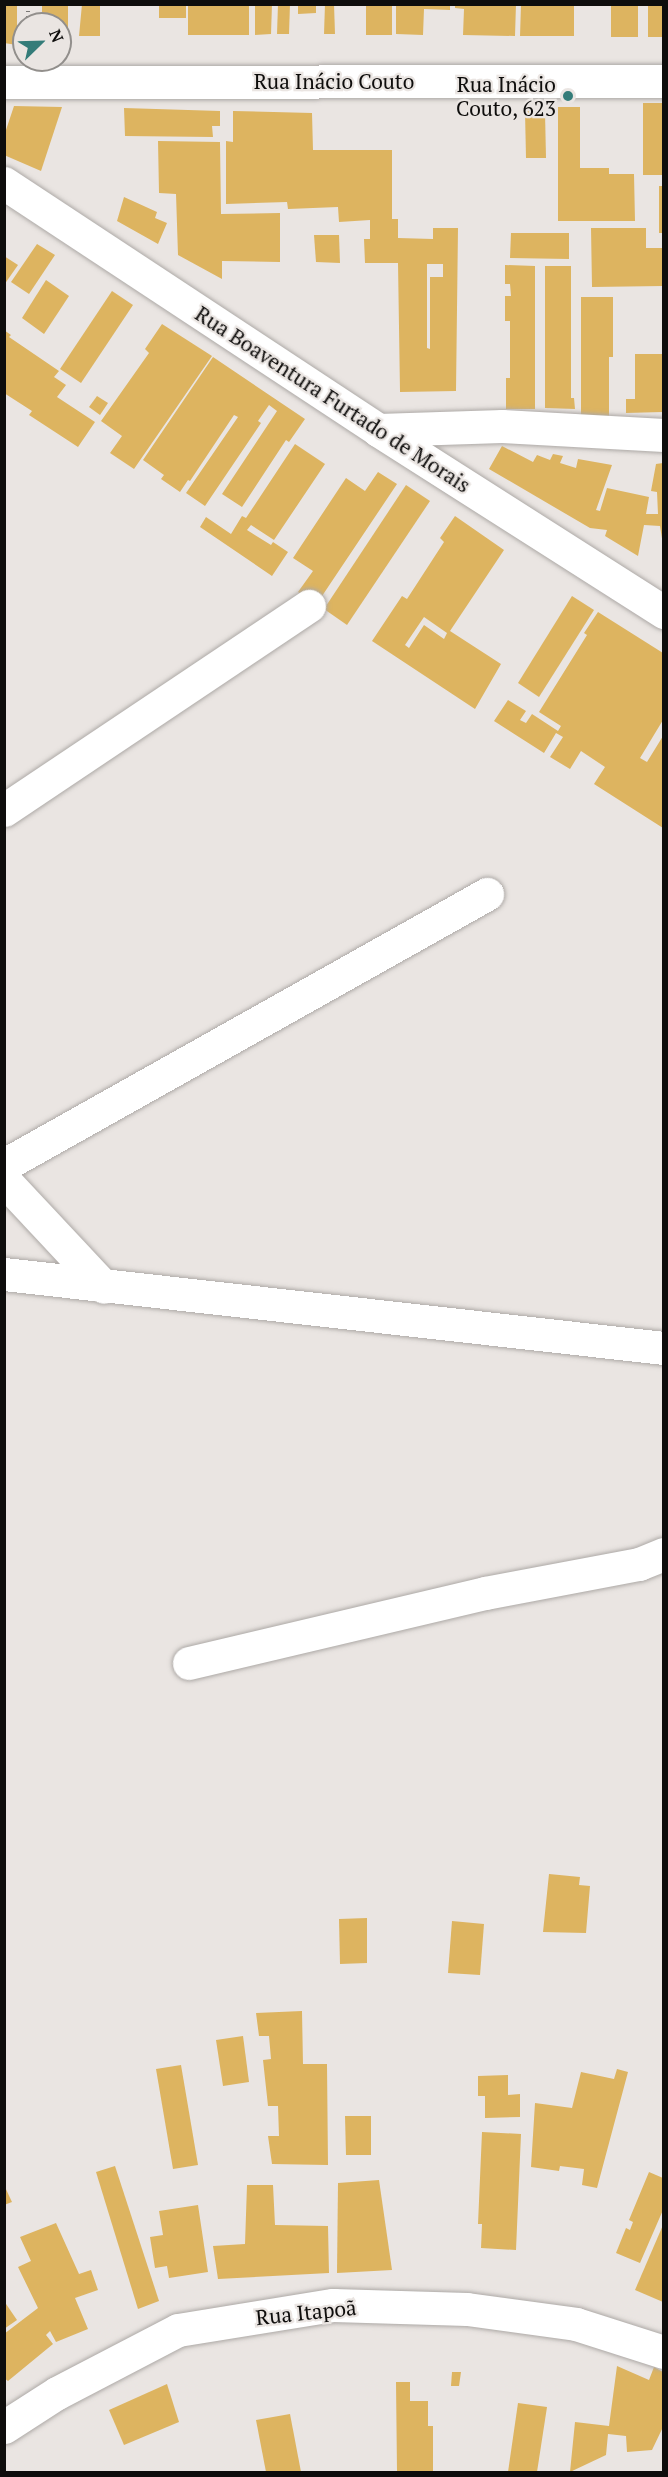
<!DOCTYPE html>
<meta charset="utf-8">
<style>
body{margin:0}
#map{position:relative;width:668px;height:2477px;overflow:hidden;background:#eae5e2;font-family:"PT Serif",serif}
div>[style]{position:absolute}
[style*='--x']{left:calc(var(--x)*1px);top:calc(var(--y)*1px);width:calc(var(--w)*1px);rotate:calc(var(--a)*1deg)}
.building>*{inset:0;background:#ddb460}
.path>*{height:4px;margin-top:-2px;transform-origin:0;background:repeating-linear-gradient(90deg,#7a7775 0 1.5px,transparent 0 6px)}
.roads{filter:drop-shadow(0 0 2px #ada9a6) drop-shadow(0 0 2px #ada9a6)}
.minor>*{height:33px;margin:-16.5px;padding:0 16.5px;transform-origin:16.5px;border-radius:16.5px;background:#fff}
.dots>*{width:16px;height:16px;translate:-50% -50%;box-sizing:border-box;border:3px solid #eae5e2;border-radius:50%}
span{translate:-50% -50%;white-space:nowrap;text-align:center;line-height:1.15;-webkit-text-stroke:4.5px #eae5e2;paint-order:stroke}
.street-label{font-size:21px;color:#0e0d0c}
.poi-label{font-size:21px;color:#0e0d0c}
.right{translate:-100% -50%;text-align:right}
.frame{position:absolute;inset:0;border:6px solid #0e0d0c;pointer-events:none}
.north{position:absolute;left:12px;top:12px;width:60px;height:60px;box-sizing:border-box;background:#eae5e2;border:2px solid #928f8c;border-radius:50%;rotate:67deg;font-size:16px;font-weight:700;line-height:24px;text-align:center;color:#0e0d0c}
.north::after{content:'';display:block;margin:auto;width:21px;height:27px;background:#347c79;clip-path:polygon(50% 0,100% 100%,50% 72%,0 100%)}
</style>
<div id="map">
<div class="building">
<div style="clip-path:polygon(4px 4px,17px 4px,17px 45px,4px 43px)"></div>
<div style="clip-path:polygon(42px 4px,68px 4px,68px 36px,60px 36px,60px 24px,42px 24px)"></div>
<div style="clip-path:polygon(82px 4px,100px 4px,100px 36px,79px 36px)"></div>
<div style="clip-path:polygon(159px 4px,186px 4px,186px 18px,159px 18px)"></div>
<div style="clip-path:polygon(188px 4px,249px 4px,249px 35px,188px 35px)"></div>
<div style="clip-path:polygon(255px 4px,272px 4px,271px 34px,255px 35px)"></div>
<div style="clip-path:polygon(278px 4px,290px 4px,289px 34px,277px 34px)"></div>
<div style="clip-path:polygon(298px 4px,316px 4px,316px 13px,298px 14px)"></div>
<div style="clip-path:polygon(325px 4px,334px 4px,335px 34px,324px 34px)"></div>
<div style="clip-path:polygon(366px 4px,392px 4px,392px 35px,366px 35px)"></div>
<div style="clip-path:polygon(396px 4px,450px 4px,450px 10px,424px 9px,423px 35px,396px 34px)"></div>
<div style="clip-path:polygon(455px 4px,516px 4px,515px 36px,463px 35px,464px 9px,455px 8px)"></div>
<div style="clip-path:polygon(521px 4px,574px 4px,574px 36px,520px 36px)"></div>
<div style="clip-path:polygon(611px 4px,638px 4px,638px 37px,611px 37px)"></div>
<div style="clip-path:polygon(648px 4px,663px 4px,663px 37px,648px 37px)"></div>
<div style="clip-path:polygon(643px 103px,663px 103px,663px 175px,643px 175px)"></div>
<div style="clip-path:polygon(14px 106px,62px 107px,41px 171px,4px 155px,4px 136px)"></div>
<div style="clip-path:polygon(558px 107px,580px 107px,580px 168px,609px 168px,609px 174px,634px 174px,635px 221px,558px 221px)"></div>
<div style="clip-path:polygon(124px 108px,220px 111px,220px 126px,212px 126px,213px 137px,125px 136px)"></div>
<div style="clip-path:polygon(evenodd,233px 111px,312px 113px,313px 150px,392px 150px,392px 219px,398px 219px,398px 238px,433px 239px,433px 228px,458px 228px,456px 391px,400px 392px,398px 263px,365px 263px,364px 239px,370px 239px,370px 220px,339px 222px,338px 207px,288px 209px,287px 202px,226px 204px,226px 141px,233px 142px,233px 111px,427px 264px,443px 264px,443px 277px,430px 277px,430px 349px,427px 348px,427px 264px)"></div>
<div style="clip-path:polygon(525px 111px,545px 112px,546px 158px,526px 158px)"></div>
<div style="clip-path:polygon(158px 141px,220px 142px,221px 214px,280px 213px,280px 262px,222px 261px,222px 279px,178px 255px,176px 194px,159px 193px)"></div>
<div style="clip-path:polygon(659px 186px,663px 186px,663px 233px,659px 233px)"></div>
<div style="clip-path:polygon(124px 197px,157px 212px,155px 218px,167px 223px,158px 244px,117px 221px)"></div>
<div style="clip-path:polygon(591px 228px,646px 228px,646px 248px,663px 248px,663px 286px,592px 287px)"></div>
<div style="clip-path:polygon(511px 233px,569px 233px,569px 259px,510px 258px)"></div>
<div style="clip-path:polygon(314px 235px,339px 235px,340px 263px,316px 262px)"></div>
<div style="clip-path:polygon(37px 244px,55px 255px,29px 294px,11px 282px)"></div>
<div style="clip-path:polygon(4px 256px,18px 265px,4px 285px)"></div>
<div style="clip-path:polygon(505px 265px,535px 266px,535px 409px,506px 409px,506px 378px,510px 378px,510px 321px,505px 321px,505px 296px,511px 296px,510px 284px,505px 284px)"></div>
<div style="clip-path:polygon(545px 266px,571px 266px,571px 398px,574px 398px,575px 409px,545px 408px)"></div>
<div style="clip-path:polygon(46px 280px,69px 296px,44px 334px,22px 318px)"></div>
<div style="clip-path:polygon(112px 291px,133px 305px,81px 383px,60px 369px)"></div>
<div style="clip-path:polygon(581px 297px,613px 297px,613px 357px,609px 357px,609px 416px,581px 416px)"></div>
<div style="clip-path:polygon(162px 324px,212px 356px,134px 469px,110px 453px,122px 436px,101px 421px,149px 353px,145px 349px)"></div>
<div style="clip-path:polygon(4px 330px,11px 335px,9px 337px,59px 371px,54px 377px,66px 385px,57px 397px,95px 422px,78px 447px,29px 415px,32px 411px,4px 393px)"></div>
<div style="clip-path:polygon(635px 354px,663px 354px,663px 412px,626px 413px,626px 399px,635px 399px)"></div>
<div style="clip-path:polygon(213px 357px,305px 419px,289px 442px,286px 440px,242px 507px,222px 494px,277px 411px,269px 405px,258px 421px,261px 423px,205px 506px,186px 493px,238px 417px,234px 415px,190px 481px,188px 480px,180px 492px,161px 479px,164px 475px,143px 460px)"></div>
<div style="clip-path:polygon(97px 396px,108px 403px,100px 415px,89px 407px)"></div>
<div style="clip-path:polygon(295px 444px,325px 464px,274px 540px,251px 525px,247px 530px,271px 545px,273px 542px,288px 552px,272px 576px,200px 527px,206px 517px,231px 534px,242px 516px,246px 518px)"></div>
<div style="clip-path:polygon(502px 446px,533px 462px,537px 455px,550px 460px,553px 454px,563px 456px,560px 463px,576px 468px,578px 459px,612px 465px,596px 510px,600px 511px,607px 488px,649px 497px,646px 514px,658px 514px,657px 492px,651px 491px,656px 464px,663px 463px,663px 545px,660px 526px,644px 525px,638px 556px,605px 536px,607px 530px,590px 528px,489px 469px)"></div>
<div style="clip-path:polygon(378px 472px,397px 484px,316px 605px,298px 592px,313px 571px,293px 558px,346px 478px,365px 491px)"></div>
<div style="clip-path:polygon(406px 485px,430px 501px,347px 625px,324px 609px)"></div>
<div style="clip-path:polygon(evenodd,455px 516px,504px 550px,450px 631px,501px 664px,475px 709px,372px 641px,402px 596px,407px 599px,444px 542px,440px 538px,455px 516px,424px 617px,447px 633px,444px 639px,424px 625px,409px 648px,405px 645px,424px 617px)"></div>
<div style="clip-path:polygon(572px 596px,594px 610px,539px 697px,518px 683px)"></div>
<div style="clip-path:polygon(598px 612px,663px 653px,663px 720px,640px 758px,647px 762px,663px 736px,663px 828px,594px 784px,605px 767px,581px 751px,570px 769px,550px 757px,563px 737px,556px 733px,544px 753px,494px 721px,508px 700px,526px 711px,520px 720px,526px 723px,532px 714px,558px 731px,561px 726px,539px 712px,587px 635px,584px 633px)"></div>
<div style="clip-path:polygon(549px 1874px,580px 1877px,579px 1885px,590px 1886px,586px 1933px,543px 1932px)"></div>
<div style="clip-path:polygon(367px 1918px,367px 1963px,340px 1964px,339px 1919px)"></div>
<div style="clip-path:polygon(452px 1921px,484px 1924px,480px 1975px,448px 1973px)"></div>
<div style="clip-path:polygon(302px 2011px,303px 2064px,327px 2064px,328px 2165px,272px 2164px,268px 2136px,279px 2136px,278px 2106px,268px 2106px,263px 2060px,271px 2059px,269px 2036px,259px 2036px,256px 2013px)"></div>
<div style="clip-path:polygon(243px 2036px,249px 2082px,223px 2086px,216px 2040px)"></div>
<div style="clip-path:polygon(181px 2065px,198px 2165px,173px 2169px,156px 2069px)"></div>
<div style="clip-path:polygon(617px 2069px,628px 2072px,597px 2188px,582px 2185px,584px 2169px,560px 2166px,559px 2171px,531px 2167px,535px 2103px,572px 2108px,581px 2072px,614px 2079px)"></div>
<div style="clip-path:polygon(508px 2075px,508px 2095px,520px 2094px,520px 2117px,485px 2118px,485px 2096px,478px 2096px,478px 2076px)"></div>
<div style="clip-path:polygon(345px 2116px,371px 2116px,371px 2155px,346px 2155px)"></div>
<div style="clip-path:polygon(482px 2132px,521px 2134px,516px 2250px,481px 2248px,482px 2224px,478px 2224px)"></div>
<div style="clip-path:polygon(115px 2166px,159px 2301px,138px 2309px,96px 2172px)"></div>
<div style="clip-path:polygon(649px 2172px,663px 2178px,663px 2210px,640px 2263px,616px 2253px,626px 2228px,630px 2230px,633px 2222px,629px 2220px)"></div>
<div style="clip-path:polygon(379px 2180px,392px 2270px,337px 2273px,338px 2183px)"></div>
<div style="clip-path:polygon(4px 2185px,12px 2202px,4px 2205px)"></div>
<div style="clip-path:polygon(247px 2185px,273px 2185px,275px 2225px,328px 2226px,329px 2273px,218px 2279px,213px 2246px,245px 2244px)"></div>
<div style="clip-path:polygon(198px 2205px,208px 2272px,169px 2278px,167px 2266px,155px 2268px,150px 2237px,163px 2235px,159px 2211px)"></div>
<div style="clip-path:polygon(56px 2223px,79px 2274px,91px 2270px,98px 2290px,75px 2298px,88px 2329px,56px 2342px,50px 2331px,46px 2335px,53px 2344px,8px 2381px,4px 2378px,4px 2334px,38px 2308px,18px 2267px,31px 2261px,20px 2237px)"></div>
<div style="clip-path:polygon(663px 2225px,663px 2302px,635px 2290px)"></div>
<div style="clip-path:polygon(4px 2301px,17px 2320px,4px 2329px)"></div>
<div style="clip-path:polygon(617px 2366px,649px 2380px,654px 2367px,663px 2372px,663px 2427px,652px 2450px,627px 2452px,626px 2436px,608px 2434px,606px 2455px,570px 2472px,575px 2422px,609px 2426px)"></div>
<div style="clip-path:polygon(452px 2372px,461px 2372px,459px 2386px,451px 2386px)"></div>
<div style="clip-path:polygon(396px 2382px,410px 2382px,410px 2401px,428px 2401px,428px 2426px,433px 2426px,433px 2472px,397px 2472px)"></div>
<div style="clip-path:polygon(167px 2384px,179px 2422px,124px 2445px,109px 2410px)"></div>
<div style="clip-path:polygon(518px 2403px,547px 2407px,537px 2472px,508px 2472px)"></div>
<div style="clip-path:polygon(290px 2414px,301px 2472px,266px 2472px,256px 2420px)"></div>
</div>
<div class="path">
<div style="--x:28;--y:24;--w:20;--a:-90"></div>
</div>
<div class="roads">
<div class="minor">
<div style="--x:4;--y:82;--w:660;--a:-0.09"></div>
<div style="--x:4;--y:183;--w:448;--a:33.4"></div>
<div style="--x:378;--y:430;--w:339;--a:32.5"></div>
<div style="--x:378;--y:430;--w:124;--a:-1.8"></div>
<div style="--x:502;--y:426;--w:162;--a:3.2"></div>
<div style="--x:4;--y:810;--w:367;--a:-33.8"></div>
<div style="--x:4;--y:1165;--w:554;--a:-29.3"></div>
<div style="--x:4;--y:1180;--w:146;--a:46.9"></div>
<div style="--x:4;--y:1274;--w:664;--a:6.4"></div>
<div style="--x:189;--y:1663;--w:304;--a:-13.3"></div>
<div style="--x:485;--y:1593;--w:157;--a:-10.7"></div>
<div style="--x:639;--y:1564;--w:27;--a:-22"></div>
<div style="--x:4;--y:2427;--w:63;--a:-32.7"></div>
<div style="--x:57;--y:2393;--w:136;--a:-27.5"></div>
<div style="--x:178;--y:2330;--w:157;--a:-9.2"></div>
<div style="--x:333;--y:2305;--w:134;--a:1.7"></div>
<div style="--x:467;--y:2309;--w:110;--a:7.8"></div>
<div style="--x:576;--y:2324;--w:92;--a:17.7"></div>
</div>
</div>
<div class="dots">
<div style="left:568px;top:96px;background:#347c79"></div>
</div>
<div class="street-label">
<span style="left:334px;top:81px">Rua Inácio Couto</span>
<span style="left:333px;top:399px;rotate:33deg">Rua Boaventura Furtado de Morais</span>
<span style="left:306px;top:2312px;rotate:-6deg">Rua Itapoã</span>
</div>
<div class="poi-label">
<span class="right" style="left:556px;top:96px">Rua Inácio<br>Couto, 623</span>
</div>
<div class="frame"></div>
<div class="north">N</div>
</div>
